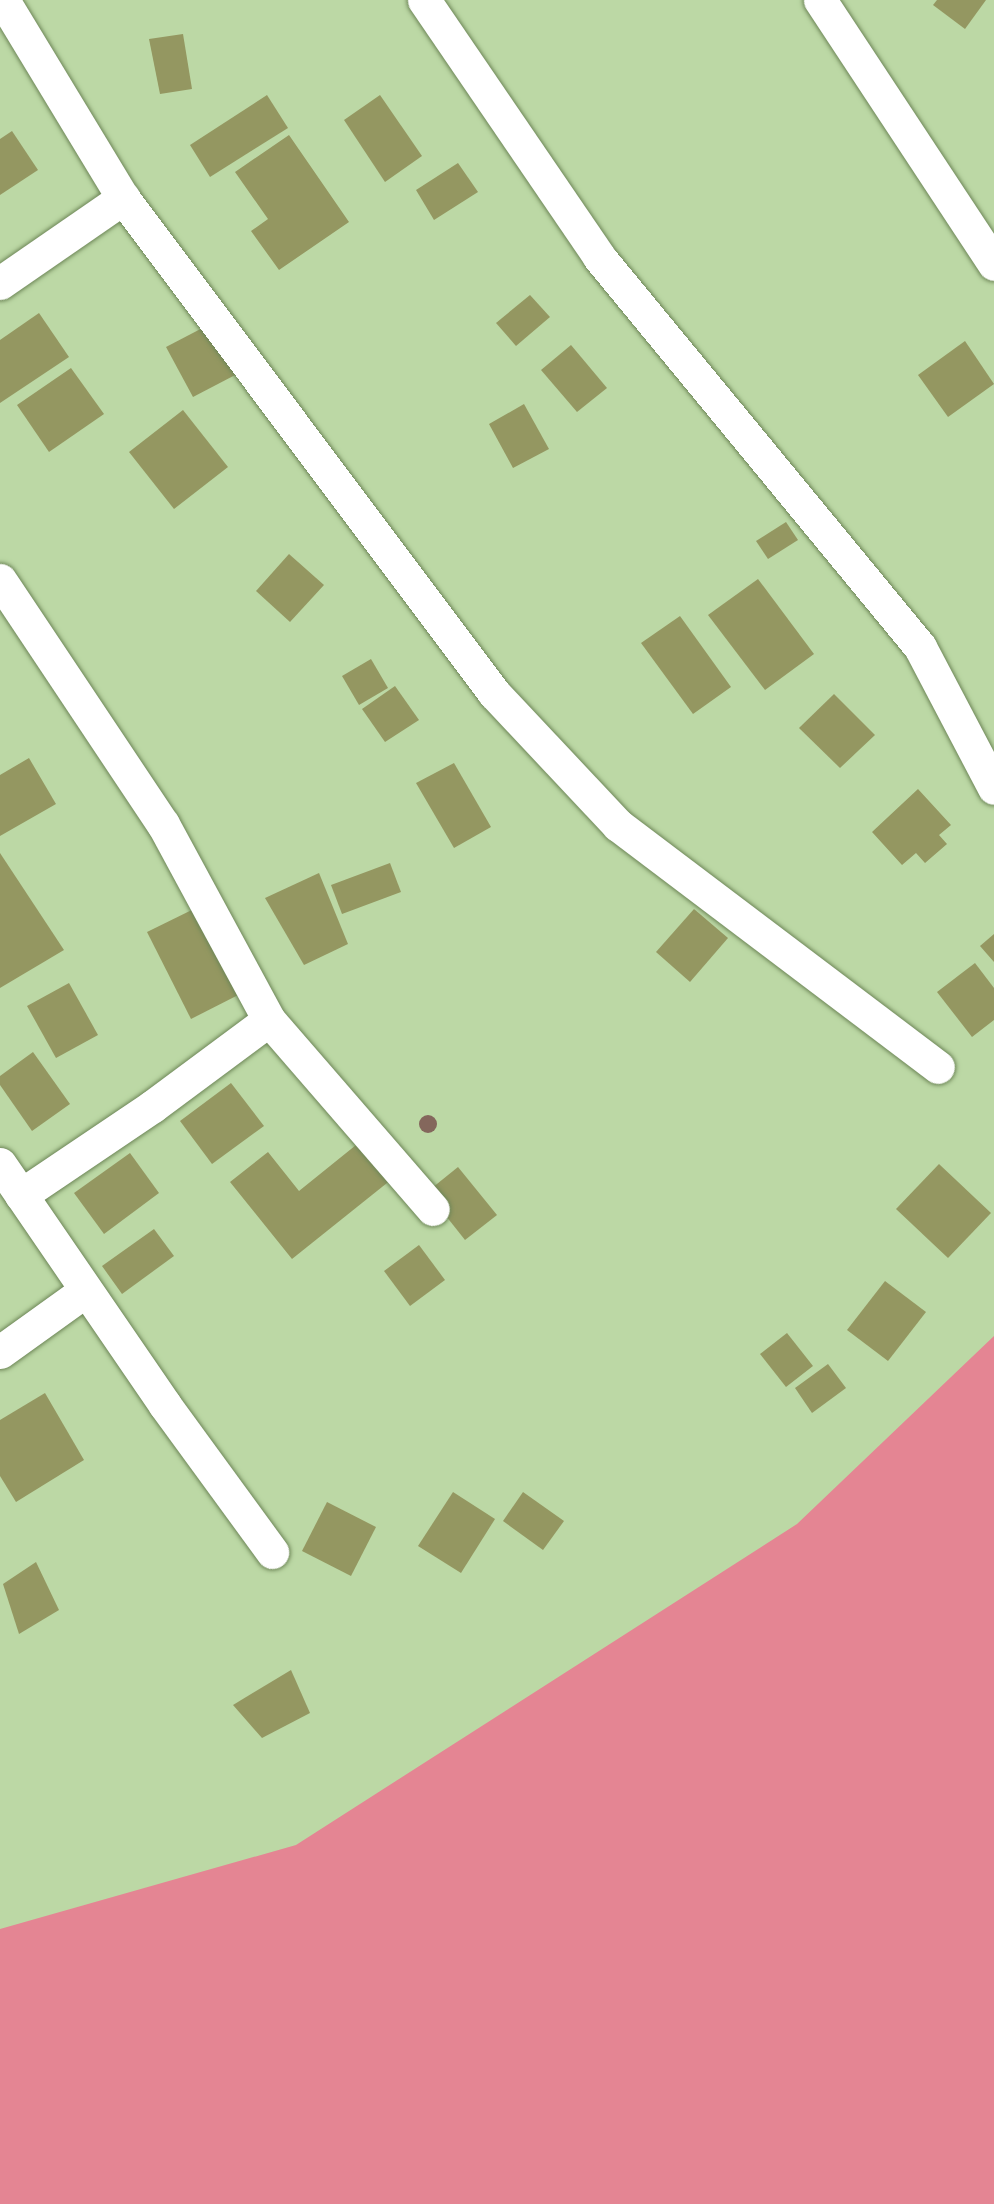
<!DOCTYPE html>
<style>
body{margin:0}
#map{position:relative;width:994px;height:2204px;overflow:hidden;background:#bcd8a5;font-family:"Fira Sans",sans-serif}
div>[style]{position:absolute}
[style*='--x']{left:calc(var(--x)*1px);top:calc(var(--y)*1px);width:calc(var(--w)*1px);rotate:calc(var(--a)*1deg)}
.green>*{inset:0;background:#e48593}
.building>*{inset:0;background:#949761}
.roads{filter:drop-shadow(0 0 2px #6d8657) drop-shadow(0 0 2px #6d8657)}
.street>*{height:33px;margin:-16.5px;padding:0 16.5px;transform-origin:16.5px;border-radius:16.5px;background:#fff}
.trees>*{width:18px;height:18px;margin:-9px;border-radius:50%;background:#84675c}
span{translate:-50% -50%;white-space:nowrap;text-align:center;line-height:1.15;-webkit-text-stroke:4.5px #e5f3da;paint-order:stroke}
</style>
<div id="map">
<div class="green">
<div style="clip-path:polygon(994px 1336px,994px 2204px,0 2204px,0 1929px,296px 1845px,797px 1524px)"></div>
</div>
<div class="building">
<div style="clip-path:polygon(937px 0,986px 0,965px 29px,933px 5px)"></div>
<div style="clip-path:polygon(183px 34px,192px 89px,160px 94px,149px 39px)"></div>
<div style="clip-path:polygon(267px 95px,288px 128px,210px 177px,190px 145px)"></div>
<div style="clip-path:polygon(380px 95px,422px 156px,385px 182px,344px 120px)"></div>
<div style="clip-path:polygon(12px 131px,38px 170px,0 195px,0 139px)"></div>
<div style="clip-path:polygon(289px 135px,349px 222px,279px 270px,251px 231px,268px 219px,235px 172px)"></div>
<div style="clip-path:polygon(458px 163px,478px 192px,434px 220px,416px 190px)"></div>
<div style="clip-path:polygon(530px 295px,550px 317px,516px 346px,496px 323px)"></div>
<div style="clip-path:polygon(39px 313px,69px 357px,0 403px,0 340px)"></div>
<div style="clip-path:polygon(212px 323px,239px 373px,193px 397px,166px 347px)"></div>
<div style="clip-path:polygon(965px 341px,994px 384px,948px 417px,918px 375px)"></div>
<div style="clip-path:polygon(571px 345px,607px 388px,577px 412px,541px 370px)"></div>
<div style="clip-path:polygon(71px 368px,104px 414px,49px 452px,17px 405px)"></div>
<div style="clip-path:polygon(524px 404px,549px 449px,513px 468px,489px 424px)"></div>
<div style="clip-path:polygon(183px 410px,228px 467px,174px 509px,129px 452px)"></div>
<div style="clip-path:polygon(786px 522px,798px 540px,768px 559px,756px 541px)"></div>
<div style="clip-path:polygon(289px 554px,324px 585px,290px 622px,256px 591px)"></div>
<div style="clip-path:polygon(758px 579px,814px 654px,765px 690px,708px 615px)"></div>
<div style="clip-path:polygon(680px 616px,731px 687px,693px 714px,641px 643px)"></div>
<div style="clip-path:polygon(371px 659px,388px 688px,359px 705px,342px 676px)"></div>
<div style="clip-path:polygon(395px 686px,419px 720px,385px 742px,362px 709px)"></div>
<div style="clip-path:polygon(834px 694px,875px 735px,840px 768px,799px 728px)"></div>
<div style="clip-path:polygon(29px 758px,56px 804px,0 836px,0 775px)"></div>
<div style="clip-path:polygon(454px 763px,491px 827px,454px 848px,416px 783px)"></div>
<div style="clip-path:polygon(918px 789px,951px 825px,939px 835px,947px 844px,925px 863px,916px 853px,902px 865px,872px 832px)"></div>
<div style="clip-path:polygon(0 853px,64px 950px,0 988px)"></div>
<div style="clip-path:polygon(390px 863px,401px 892px,342px 914px,331px 885px)"></div>
<div style="clip-path:polygon(319px 873px,348px 944px,304px 965px,265px 898px)"></div>
<div style="clip-path:polygon(204px 904px,248px 990px,191px 1019px,147px 932px)"></div>
<div style="clip-path:polygon(694px 909px,728px 938px,690px 982px,656px 952px)"></div>
<div style="clip-path:polygon(994px 934px,994px 962px,980px 946px)"></div>
<div style="clip-path:polygon(975px 963px,994px 988px,994px 1020px,972px 1037px,937px 992px)"></div>
<div style="clip-path:polygon(69px 983px,98px 1035px,56px 1058px,27px 1006px)"></div>
<div style="clip-path:polygon(33px 1052px,70px 1104px,32px 1131px,0 1085px,0 1076px)"></div>
<div style="clip-path:polygon(231px 1083px,264px 1126px,212px 1164px,180px 1121px)"></div>
<div style="clip-path:polygon(361px 1141px,392px 1179px,292px 1259px,230px 1182px,268px 1152px,299px 1191px)"></div>
<div style="clip-path:polygon(130px 1153px,159px 1193px,104px 1234px,74px 1193px)"></div>
<div style="clip-path:polygon(939px 1164px,991px 1213px,948px 1258px,896px 1209px)"></div>
<div style="clip-path:polygon(458px 1167px,497px 1215px,465px 1240px,427px 1192px)"></div>
<div style="clip-path:polygon(154px 1229px,174px 1256px,122px 1294px,102px 1266px)"></div>
<div style="clip-path:polygon(419px 1245px,445px 1280px,410px 1306px,384px 1271px)"></div>
<div style="clip-path:polygon(885px 1281px,926px 1312px,888px 1361px,847px 1330px)"></div>
<div style="clip-path:polygon(787px 1333px,813px 1366px,786px 1387px,760px 1354px)"></div>
<div style="clip-path:polygon(828px 1364px,846px 1388px,812px 1413px,795px 1388px)"></div>
<div style="clip-path:polygon(45px 1393px,84px 1460px,16px 1502px,0 1476px,0 1420px)"></div>
<div style="clip-path:polygon(453px 1492px,495px 1519px,461px 1573px,418px 1546px)"></div>
<div style="clip-path:polygon(523px 1492px,564px 1521px,543px 1550px,503px 1521px)"></div>
<div style="clip-path:polygon(327px 1502px,376px 1527px,351px 1576px,302px 1551px)"></div>
<div style="clip-path:polygon(36px 1562px,59px 1610px,19px 1634px,3px 1584px)"></div>
<div style="clip-path:polygon(291px 1670px,310px 1713px,262px 1738px,233px 1705px)"></div>
</div>
<div class="roads">
<div class="street">
<div style="--x:3;--y:0;--w:232;--a:58.8"></div>
<div style="--x:123;--y:198;--w:619;--a:53.15"></div>
<div style="--x:494;--y:693;--w:181;--a:46.8"></div>
<div style="--x:618;--y:825;--w:401;--a:37.1"></div>
<div style="--x:424;--y:0;--w:311;--a:55.7"></div>
<div style="--x:599;--y:257;--w:505;--a:50.54"></div>
<div style="--x:920;--y:647;--w:159;--a:62.3"></div>
<div style="--x:820;--y:0;--w:316;--a:56.6"></div>
<div style="--x:0;--y:283;--w:150;--a:-34.6"></div>
<div style="--x:0;--y:580;--w:293;--a:56.3"></div>
<div style="--x:163;--y:824;--w:223;--a:61.6"></div>
<div style="--x:269;--y:1020;--w:250;--a:49.1"></div>
<div style="--x:0;--y:1164;--w:292;--a:55.6"></div>
<div style="--x:165;--y:1405;--w:182;--a:53.9"></div>
<div style="--x:21;--y:1195;--w:159;--a:-34"></div>
<div style="--x:153;--y:1106;--w:144;--a:-36.6"></div>
<div style="--x:0;--y:1352;--w:105;--a:-35.7"></div>
</div>
</div>
<div class="trees">
<div style="left:428px;top:1124px"></div>
</div>
</div>
